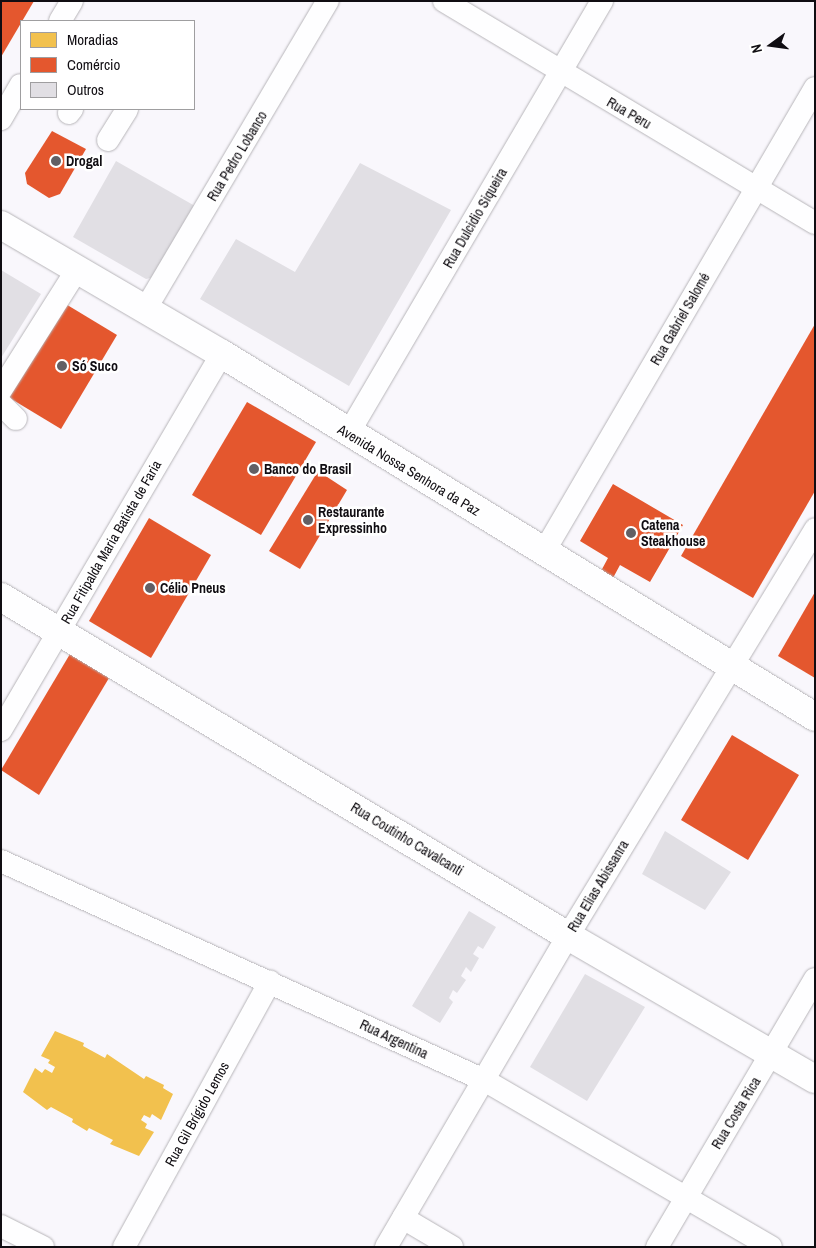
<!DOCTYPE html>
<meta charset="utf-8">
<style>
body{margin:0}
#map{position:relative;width:816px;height:1248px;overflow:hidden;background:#f9f7fc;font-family:"Archivo Narrow",sans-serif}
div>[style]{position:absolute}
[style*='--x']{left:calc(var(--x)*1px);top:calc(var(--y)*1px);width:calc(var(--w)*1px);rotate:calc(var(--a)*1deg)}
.homes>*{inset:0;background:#f2c14e}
.shops>*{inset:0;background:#e4572e}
.building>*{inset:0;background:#e1dfe4}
.roads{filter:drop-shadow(0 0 1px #b7b5b9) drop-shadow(0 0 1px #b7b5b9)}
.minor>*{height:22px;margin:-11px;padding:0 11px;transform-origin:11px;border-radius:11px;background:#fefeff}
.major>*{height:28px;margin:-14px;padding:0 14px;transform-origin:14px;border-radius:14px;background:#fefeff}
.dots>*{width:14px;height:14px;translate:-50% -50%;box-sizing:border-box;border:2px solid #fff;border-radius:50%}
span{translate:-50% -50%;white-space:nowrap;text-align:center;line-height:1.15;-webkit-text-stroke:5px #fff;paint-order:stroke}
.street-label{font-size:14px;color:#100d12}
.poi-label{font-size:14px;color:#100d12;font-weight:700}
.left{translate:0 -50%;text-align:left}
.frame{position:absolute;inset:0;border:2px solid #100d12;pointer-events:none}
.legend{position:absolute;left:20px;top:20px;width:175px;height:90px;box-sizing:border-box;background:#fff;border:1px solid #9f9ea0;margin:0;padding:6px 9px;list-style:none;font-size:15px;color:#100d12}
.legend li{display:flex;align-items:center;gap:10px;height:25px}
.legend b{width:25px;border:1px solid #9f9ea0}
.north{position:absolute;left:746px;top:20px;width:50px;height:50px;-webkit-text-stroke:4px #fff;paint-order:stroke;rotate:256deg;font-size:14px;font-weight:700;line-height:20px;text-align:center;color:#100d12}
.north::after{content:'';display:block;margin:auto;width:18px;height:22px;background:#100d12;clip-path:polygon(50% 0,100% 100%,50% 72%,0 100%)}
</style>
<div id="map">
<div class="homes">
<div style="clip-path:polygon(55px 1031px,84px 1043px,83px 1046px,105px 1058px,107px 1054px,144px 1079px,146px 1076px,164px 1085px,163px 1088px,173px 1094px,161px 1120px,152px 1114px,150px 1118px,144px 1115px,141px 1120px,147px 1124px,145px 1128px,154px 1132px,139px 1156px,110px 1144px,113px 1140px,89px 1128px,87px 1131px,72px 1122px,73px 1119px,51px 1107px,47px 1110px,23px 1092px,35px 1068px,42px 1073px,45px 1069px,52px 1073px,55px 1067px,48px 1063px,50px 1060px,41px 1056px)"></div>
</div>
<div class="shops">
<div style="clip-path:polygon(1px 1px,34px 1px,1px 57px)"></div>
<div style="clip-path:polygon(52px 131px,86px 149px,60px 194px,49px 198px,27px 184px,25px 173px)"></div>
<div style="clip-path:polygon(64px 303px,117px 335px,61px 429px,8px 397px)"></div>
<div style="clip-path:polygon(815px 324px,815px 491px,753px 598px,681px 556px)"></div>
<div style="clip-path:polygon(247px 402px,316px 442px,261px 535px,192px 495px)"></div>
<div style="clip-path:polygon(318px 471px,347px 490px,300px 569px,269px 551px)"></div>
<div style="clip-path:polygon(613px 484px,683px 525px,650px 582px,620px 565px,613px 578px,601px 571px,608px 558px,580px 541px)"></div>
<div style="clip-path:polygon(149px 518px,211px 555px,151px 658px,89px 621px)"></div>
<div style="clip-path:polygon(815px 592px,815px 678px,778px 656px)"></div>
<div style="clip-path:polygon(70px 654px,109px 678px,39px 795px,1px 770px)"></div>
<div style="clip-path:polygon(732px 735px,799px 775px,748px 860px,681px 820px)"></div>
</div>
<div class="building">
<div style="clip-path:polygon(116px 161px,195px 206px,155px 277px,146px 279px,73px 237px)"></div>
<div style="clip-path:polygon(360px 163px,451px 210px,349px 386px,200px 299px,236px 239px,295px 272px)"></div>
<div style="clip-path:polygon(1px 270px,41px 294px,1px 358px)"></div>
<div style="clip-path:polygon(665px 831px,731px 872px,705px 910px,642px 874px)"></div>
<div style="clip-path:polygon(469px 911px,496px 927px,483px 949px,478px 946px,473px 954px,479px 958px,471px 972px,466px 967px,461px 976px,466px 980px,457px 993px,453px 990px,449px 998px,453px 1002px,440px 1023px,412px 1006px)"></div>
<div style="clip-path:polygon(585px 974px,645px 1007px,587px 1101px,530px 1067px)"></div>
</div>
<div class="roads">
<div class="minor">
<div style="--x:444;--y:1;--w:432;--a:30.9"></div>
<div style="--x:60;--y:21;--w:23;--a:-59"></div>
<div style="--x:69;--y:113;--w:5;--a:-53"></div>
<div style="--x:1;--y:119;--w:39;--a:-60"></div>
<div style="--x:108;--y:140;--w:36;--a:-58"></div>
<div style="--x:145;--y:310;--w:359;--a:-59.4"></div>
<div style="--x:1;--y:390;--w:142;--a:-57.7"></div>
<div style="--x:1;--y:404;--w:21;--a:45"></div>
<div style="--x:348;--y:434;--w:502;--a:-59.6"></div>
<div style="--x:545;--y:550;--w:535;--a:-59.7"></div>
<div style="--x:1;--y:730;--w:436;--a:-59.6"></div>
<div style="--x:1;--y:861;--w:530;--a:24.39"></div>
<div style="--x:484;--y:1080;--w:332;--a:30.2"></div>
<div style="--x:403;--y:1218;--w:57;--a:30.6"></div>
<div style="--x:1;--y:1226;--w:47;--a:26.6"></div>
<div style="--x:124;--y:1247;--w:303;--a:-61.2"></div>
<div style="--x:386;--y:1247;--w:360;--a:-59.7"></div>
<div style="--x:568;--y:936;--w:476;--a:-58.7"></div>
<div style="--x:657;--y:1247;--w:311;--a:-59.5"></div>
</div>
<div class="major">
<div style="--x:1;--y:225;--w:256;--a:30.3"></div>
<div style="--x:222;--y:354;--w:695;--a:31.47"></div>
<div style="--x:1;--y:597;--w:661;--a:30.87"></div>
<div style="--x:568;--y:936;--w:285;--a:30.1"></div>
</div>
</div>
<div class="dots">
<div style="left:56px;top:161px;background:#625f64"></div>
<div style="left:62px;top:366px;background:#625f64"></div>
<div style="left:254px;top:469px;background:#625f64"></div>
<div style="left:308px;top:520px;background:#625f64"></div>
<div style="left:631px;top:533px;background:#625f64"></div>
<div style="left:150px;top:588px;background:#625f64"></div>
</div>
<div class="street-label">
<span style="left:629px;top:113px;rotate:30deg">Rua Peru</span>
<span style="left:237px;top:156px;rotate:-59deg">Rua Pedro Lobanco</span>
<span style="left:475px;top:218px;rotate:-60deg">Rua Dulcidio Siqueira</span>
<span style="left:680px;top:319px;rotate:-60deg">Rua Gabriel Salomé</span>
<span style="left:409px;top:470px;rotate:31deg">Avenida Nossa Senhora da Paz</span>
<span style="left:111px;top:542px;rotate:-60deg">Rua Fitipalda Maria Batista de Faria</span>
<span style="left:407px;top:839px;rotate:31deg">Rua Coutinho Cavalcanti</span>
<span style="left:598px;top:886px;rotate:-59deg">Rua Elias Abissanra</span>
<span style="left:394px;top:1039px;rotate:25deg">Rua Argentina</span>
<span style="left:736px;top:1113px;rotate:-59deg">Rua Costa Rica</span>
<span style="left:197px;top:1114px;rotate:-61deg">Rua Gil Brígido Lemos</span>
</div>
<div class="poi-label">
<span class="left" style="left:66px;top:161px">Drogal</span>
<span class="left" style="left:72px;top:366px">Só Suco</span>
<span class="left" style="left:264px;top:469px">Banco do Brasil</span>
<span class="left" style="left:318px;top:520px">Restaurante<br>Expressinho</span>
<span class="left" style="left:641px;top:533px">Catena<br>Steakhouse</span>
<span class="left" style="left:160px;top:588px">Célio Pneus</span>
</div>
<div class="frame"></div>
<ul class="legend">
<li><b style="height:14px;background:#f2c14e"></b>Moradias</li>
<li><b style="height:14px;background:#e4572e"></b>Comércio</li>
<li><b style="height:14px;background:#e1dfe4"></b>Outros</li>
</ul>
<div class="north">N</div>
</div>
